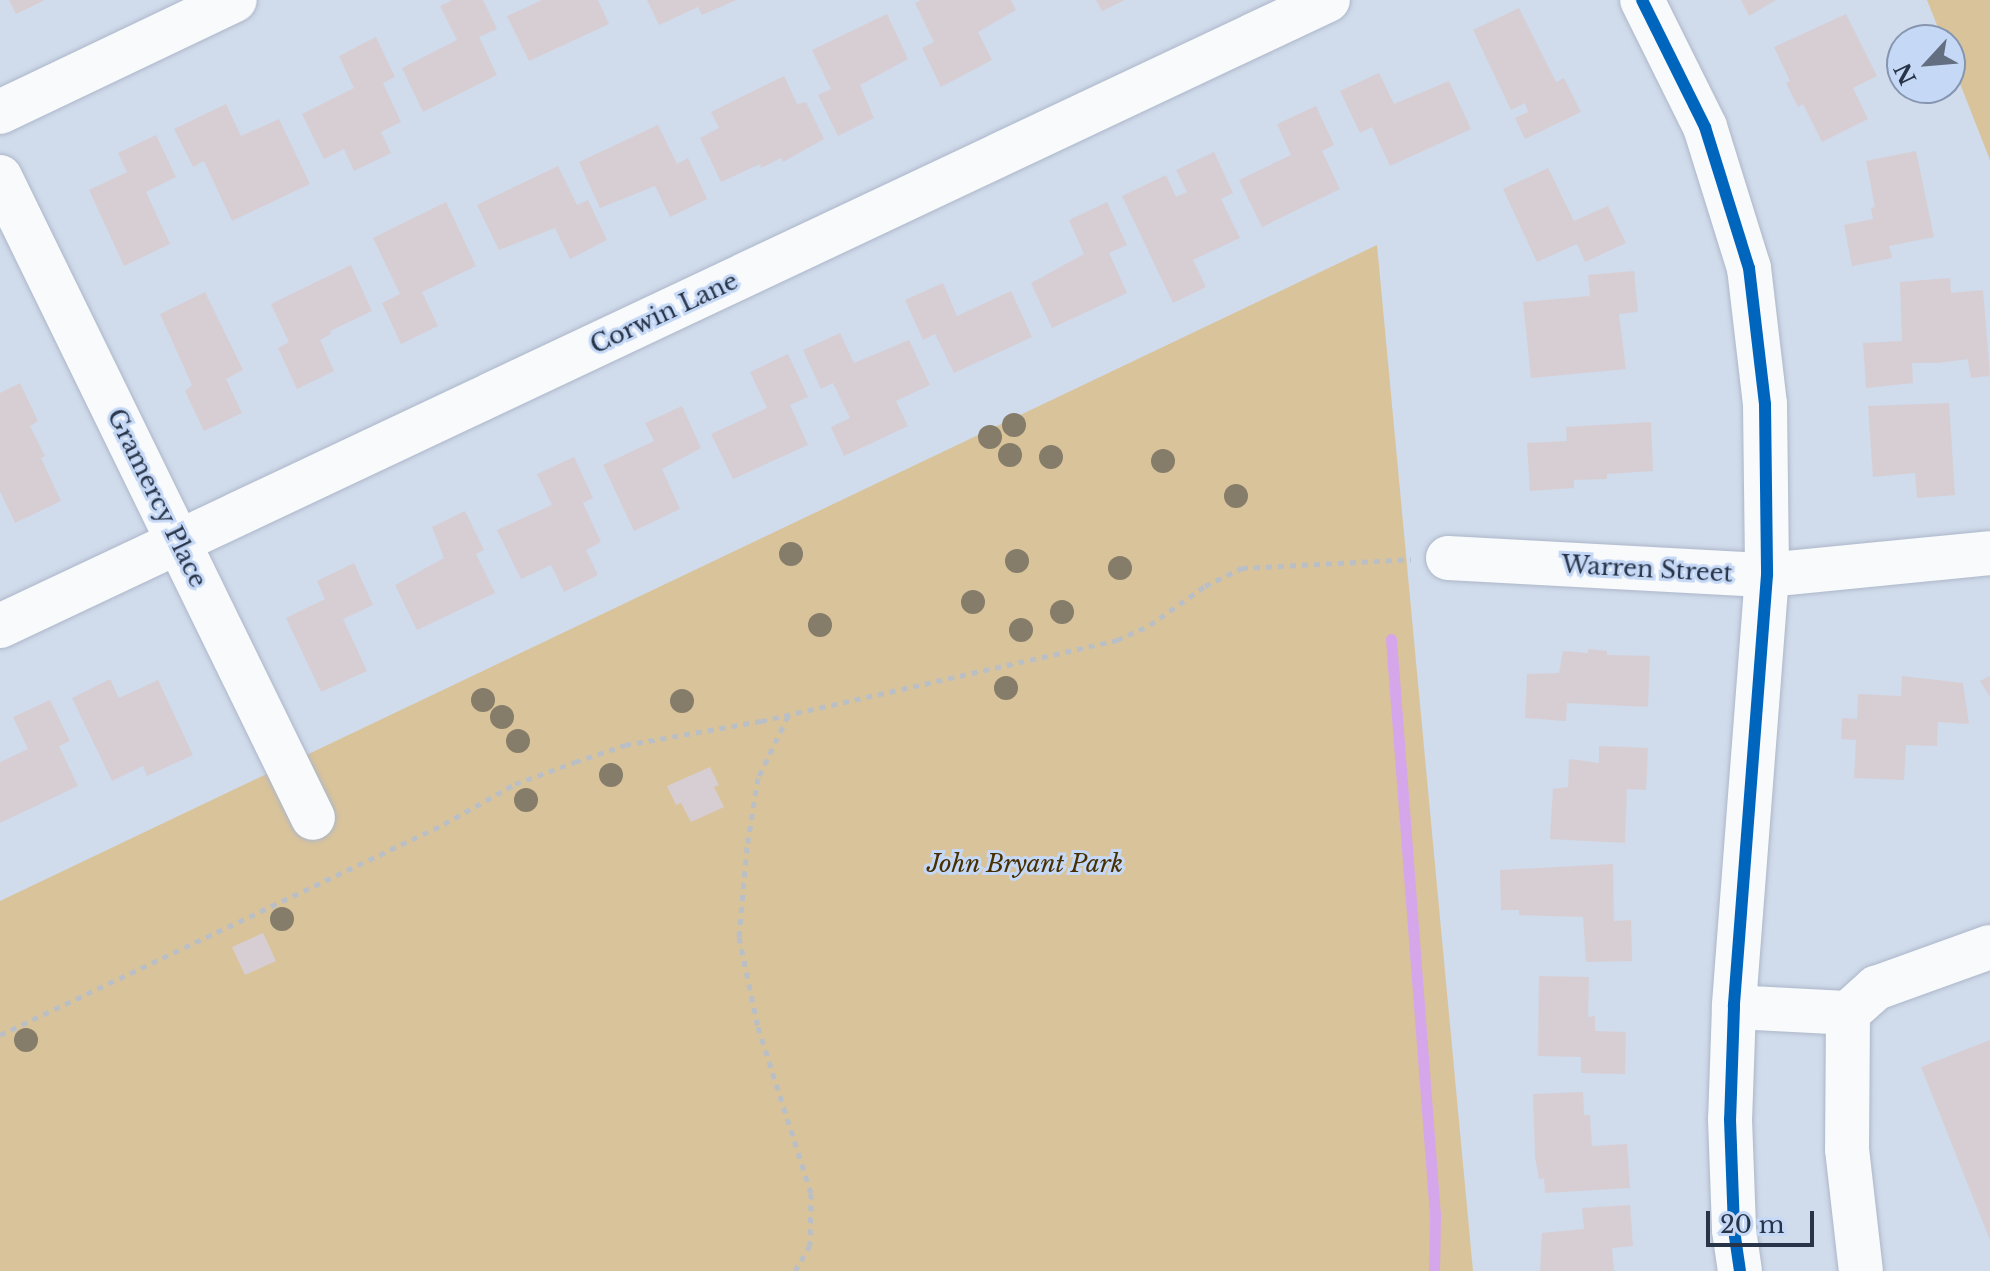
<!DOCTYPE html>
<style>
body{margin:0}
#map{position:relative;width:1990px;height:1271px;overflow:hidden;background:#d0dbeb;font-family:"Libre Baskerville",serif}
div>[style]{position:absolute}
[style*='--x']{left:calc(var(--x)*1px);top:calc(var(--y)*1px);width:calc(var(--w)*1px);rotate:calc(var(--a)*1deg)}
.green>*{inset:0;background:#d9c39a}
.stream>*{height:11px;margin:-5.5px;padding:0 5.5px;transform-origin:5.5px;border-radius:5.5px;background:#d6a6ea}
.building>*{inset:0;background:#d7ced4}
.path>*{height:5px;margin-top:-2.5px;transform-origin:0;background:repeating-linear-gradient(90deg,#babfc6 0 6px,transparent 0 12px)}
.roads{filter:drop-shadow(0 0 2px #acb7c9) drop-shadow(0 0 2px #acb7c9)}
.minor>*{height:44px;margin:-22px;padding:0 22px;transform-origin:22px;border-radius:22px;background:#f8fafc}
.major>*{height:44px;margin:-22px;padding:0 22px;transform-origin:22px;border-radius:22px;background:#f8fafc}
.bus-1>*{height:12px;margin:-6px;padding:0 6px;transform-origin:6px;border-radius:6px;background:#0065bd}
.trees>*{width:24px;height:24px;margin:-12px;border-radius:50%;background:#857c6a}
span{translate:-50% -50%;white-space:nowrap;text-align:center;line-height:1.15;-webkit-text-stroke:6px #c5d8f6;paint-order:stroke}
.street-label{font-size:24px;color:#283448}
.park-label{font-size:24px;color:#472f00;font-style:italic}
.north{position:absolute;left:1886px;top:24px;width:80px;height:80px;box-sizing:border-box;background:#c5d8f6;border:2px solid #8696b0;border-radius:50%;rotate:244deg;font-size:22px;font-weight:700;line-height:32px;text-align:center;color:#283448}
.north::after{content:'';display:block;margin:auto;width:28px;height:36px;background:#636e81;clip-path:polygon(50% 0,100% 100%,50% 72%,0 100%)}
.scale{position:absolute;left:1706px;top:1211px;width:108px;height:36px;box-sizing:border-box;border:4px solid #283448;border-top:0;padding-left:10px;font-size:24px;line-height:28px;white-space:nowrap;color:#283448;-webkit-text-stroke:6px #c5d8f6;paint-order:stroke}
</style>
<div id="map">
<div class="green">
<div style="clip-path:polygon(1927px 0,1990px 0,1990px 160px,1950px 58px,1950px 40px,1943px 40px)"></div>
<div style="clip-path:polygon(1377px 245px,1473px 1271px,0 1271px,0 901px)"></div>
</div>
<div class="stream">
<div style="--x:1391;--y:639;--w:578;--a:85.63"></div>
<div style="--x:1435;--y:1215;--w:56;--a:91"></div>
</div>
<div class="building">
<div style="clip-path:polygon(9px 0,45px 0,16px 14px)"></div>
<div style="clip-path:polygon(452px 0,483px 0,497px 29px,479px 37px,497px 75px,423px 112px,402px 68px,457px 40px,440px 6px)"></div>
<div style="clip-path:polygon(542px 0,598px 0,609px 24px,529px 61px,507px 16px)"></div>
<div style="clip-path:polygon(647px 0,736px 0,702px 15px,698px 7px,659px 25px)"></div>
<div style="clip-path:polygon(921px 0,1011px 0,1016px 10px,978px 32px,992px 60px,941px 87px,922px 48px,934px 42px,915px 3px)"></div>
<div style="clip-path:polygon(1096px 0,1125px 0,1102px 11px)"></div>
<div style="clip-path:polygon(1741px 0,1776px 0,1749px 16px)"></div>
<div style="clip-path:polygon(1519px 8px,1556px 82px,1564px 78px,1581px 112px,1525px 139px,1515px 118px,1528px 112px,1525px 103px,1511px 110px,1473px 30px)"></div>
<div style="clip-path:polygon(887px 14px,908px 59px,860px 85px,874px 118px,838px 136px,818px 95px,831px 89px,812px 50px)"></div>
<div style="clip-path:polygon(1846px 14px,1877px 76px,1853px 88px,1868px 119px,1822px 142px,1803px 104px,1798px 107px,1786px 83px,1790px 81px,1774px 47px)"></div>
<div style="clip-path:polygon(376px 37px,395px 77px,383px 83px,401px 122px,381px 132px,391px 153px,354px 171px,344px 149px,324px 159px,302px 114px,354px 88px,339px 56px)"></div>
<div style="clip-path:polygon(1379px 73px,1394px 104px,1449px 81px,1471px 129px,1390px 166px,1372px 127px,1360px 133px,1340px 91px)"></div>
<div style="clip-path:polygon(784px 76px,797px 104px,806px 102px,824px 139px,783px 162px,781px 158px,761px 168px,760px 164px,721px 182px,700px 138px,719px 128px,711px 112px)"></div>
<div style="clip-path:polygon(226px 104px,241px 136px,279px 119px,310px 184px,232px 221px,204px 161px,193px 167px,174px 129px)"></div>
<div style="clip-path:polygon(1316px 106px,1334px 145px,1322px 151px,1340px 189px,1262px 227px,1239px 180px,1291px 155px,1277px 124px)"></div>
<div style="clip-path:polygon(658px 125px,677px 164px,688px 158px,707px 199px,670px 217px,655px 186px,600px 208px,579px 162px)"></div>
<div style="clip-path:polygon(156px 135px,176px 177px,146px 192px,170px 244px,124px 266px,89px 190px,127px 172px,118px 153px)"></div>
<div style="clip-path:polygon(1916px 151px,1934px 237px,1889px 246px,1892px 258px,1852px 266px,1844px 225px,1873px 219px,1871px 208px,1875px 207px,1866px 161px)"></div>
<div style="clip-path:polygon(1214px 152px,1233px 193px,1221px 199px,1240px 238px,1193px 260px,1206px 287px,1173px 303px,1122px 196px,1166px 175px,1176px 197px,1187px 192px,1176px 170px)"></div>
<div style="clip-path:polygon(558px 166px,577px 205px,588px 200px,607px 240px,570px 259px,555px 228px,499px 250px,477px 205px)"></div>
<div style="clip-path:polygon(1548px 168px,1574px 221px,1608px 206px,1626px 243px,1585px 262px,1577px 244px,1537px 262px,1503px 189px)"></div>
<div style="clip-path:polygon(446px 202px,476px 266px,422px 292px,438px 326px,401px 344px,382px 303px,400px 294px,373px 238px)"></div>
<div style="clip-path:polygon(1107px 202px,1127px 245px,1109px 253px,1127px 293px,1052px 328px,1031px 283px,1084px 254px,1069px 220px)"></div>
<div style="clip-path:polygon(351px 265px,372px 311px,330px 331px,331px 334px,320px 340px,334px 371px,297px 389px,278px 348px,289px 342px,271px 304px)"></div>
<div style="clip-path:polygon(1634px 271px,1638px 312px,1619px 314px,1626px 369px,1531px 378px,1523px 302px,1590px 296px,1588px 275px)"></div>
<div style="clip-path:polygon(1950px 278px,1951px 293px,1983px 290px,1990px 376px,1971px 378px,1967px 356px,1968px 359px,1937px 363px,1912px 363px,1913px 383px,1866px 388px,1863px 343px,1902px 341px,1900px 282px)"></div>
<div style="clip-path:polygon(943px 283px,957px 316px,1011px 291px,1032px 337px,954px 373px,935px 334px,923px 340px,905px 300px)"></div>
<div style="clip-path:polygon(205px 292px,243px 370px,226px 379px,242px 413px,204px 431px,185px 391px,192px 385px,160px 314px)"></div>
<div style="clip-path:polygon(840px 333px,854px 363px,909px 340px,930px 385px,896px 401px,908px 426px,844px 456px,831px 427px,850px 418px,833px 383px,821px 389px,803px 350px)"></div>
<div style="clip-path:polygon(788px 354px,808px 397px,790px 405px,808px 445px,733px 479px,711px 434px,767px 408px,750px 372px)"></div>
<div style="clip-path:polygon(20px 383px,38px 421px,30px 426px,45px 456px,41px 458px,61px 501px,15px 523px,0 491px,0 393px)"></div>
<div style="clip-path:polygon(1949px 403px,1955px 495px,1917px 498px,1915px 473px,1873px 477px,1868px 406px)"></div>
<div style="clip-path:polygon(682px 406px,701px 448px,662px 469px,680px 509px,634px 531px,603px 465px,654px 441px,645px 423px)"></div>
<div style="clip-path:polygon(1651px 422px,1653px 471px,1607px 474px,1607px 479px,1574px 480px,1574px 488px,1530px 491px,1527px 443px,1567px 441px,1566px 427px)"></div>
<div style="clip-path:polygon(574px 457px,593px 498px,583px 503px,601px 542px,586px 550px,598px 575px,564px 592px,551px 565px,521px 579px,497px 530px,552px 505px,537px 474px)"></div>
<div style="clip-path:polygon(465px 511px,484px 550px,476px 554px,495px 593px,417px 630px,395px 585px,444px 558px,432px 527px)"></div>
<div style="clip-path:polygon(354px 563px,373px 605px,343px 619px,367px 671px,321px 692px,286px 618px,325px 599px,317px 581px)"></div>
<div style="clip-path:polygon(1588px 649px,1607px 651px,1607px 655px,1650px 656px,1648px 707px,1567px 703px,1566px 721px,1525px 718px,1527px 674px,1559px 673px,1563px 651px,1588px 653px)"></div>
<div style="clip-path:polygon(1902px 676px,1963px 683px,1969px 724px,1938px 722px,1937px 746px,1906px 745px,1904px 780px,1854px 778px,1856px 740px,1841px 739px,1842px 718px,1857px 719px,1858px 694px,1901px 696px)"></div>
<div style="clip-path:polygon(1990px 676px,1990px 697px,1980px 681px)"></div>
<div style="clip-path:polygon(110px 679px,119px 698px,158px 680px,193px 755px,147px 776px,143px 766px,112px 781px,72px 698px)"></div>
<div style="clip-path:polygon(50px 700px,70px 741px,59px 746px,78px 786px,0 823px,0 762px,28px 749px,13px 717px)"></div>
<div style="clip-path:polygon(1599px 746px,1648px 748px,1646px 790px,1627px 789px,1625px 843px,1550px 839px,1553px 789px,1568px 787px,1569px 759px,1599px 763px)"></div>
<div style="clip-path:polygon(710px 767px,719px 785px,714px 787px,724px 807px,691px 822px,681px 803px,676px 805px,667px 786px)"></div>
<div style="clip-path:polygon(1613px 864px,1614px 921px,1631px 920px,1632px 961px,1586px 962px,1583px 917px,1519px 915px,1519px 910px,1501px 910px,1500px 870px)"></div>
<div style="clip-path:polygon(263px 933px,276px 961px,245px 975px,232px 947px)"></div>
<div style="clip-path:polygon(1539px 976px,1589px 977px,1588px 1017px,1595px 1016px,1595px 1031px,1626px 1032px,1625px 1074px,1581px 1073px,1581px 1057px,1538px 1056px)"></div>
<div style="clip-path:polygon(1990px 1040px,1990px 1240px,1921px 1067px)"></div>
<div style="clip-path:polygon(1583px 1092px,1584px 1115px,1590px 1115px,1592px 1146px,1627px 1144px,1630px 1188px,1545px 1193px,1544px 1178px,1539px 1179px,1535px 1157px,1533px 1094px)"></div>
<div style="clip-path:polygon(1630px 1205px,1633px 1246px,1612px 1248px,1614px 1271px,1540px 1271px,1542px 1233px,1584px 1229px,1582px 1208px)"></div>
</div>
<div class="path">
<div style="--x:788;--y:716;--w:69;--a:115.8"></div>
<div style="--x:758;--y:778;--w:70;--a:99.1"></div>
<div style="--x:747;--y:847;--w:90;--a:95.1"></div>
<div style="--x:739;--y:937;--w:92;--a:78.1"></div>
<div style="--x:758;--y:1027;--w:174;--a:72.3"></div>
<div style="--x:811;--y:1193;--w:52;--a:91.1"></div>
<div style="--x:810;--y:1245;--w:30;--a:120"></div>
<div style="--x:0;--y:1035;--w:492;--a:-25.4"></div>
<div style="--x:444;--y:824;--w:81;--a:-29.4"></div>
<div style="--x:515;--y:784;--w:64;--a:-20.1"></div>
<div style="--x:575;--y:762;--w:53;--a:-18.8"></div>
<div style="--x:625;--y:745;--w:138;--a:-10"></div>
<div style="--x:761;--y:721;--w:365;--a:-12.8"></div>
<div style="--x:1117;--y:640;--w:36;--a:-24"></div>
<div style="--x:1150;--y:625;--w:67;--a:-35.3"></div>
<div style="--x:1205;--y:586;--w:41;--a:-25.9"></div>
<div style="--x:1242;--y:568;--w:169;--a:-3"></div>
</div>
<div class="roads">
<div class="minor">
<div style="--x:0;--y:112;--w:260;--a:-25.5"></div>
<div style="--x:0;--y:177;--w:713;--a:63.97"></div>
<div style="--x:1448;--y:558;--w:319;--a:3.1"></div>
<div style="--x:1767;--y:575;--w:224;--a:-5.6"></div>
<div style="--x:0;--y:626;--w:1468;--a:-25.24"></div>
<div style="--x:1734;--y:1007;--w:114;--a:3"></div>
<div style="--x:1848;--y:1013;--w:136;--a:90.4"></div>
<div style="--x:1847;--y:1149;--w:123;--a:83.5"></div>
<div style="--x:1848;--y:1013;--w:38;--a:-42"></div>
<div style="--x:1876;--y:988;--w:121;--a:-19.8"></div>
</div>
<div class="major">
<div style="--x:1642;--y:0;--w:142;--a:63.6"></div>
<div style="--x:1705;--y:127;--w:148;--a:72.7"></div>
<div style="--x:1749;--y:268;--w:137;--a:83.3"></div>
<div style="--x:1765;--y:404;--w:171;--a:89.3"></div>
<div style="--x:1767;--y:575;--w:433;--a:94.4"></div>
<div style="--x:1734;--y:1007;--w:112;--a:92"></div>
<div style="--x:1730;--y:1119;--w:111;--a:87.9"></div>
<div style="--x:1734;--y:1230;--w:41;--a:81.7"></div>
</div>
</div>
<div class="bus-1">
<div style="--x:1642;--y:0;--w:142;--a:63.6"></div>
<div style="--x:1705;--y:127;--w:148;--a:72.7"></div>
<div style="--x:1749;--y:268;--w:137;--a:83.3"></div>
<div style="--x:1765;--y:404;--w:171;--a:89.3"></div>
<div style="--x:1767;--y:575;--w:433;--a:94.4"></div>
<div style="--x:1734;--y:1007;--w:112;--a:92"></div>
<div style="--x:1730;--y:1119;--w:111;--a:87.9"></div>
<div style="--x:1734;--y:1230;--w:41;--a:81.7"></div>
</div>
<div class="trees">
<div style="left:1014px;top:425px"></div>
<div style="left:990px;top:437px"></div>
<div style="left:1010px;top:455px"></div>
<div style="left:1051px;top:457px"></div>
<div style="left:1163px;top:461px"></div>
<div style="left:1236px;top:496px"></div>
<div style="left:791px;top:554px"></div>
<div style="left:1017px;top:561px"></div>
<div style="left:1120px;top:568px"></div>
<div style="left:973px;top:602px"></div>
<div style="left:1062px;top:612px"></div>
<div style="left:820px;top:625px"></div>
<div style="left:1021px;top:630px"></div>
<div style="left:1006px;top:688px"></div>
<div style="left:483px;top:700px"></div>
<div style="left:682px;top:701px"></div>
<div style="left:502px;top:717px"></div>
<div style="left:518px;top:741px"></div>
<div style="left:611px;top:775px"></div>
<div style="left:526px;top:800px"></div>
<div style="left:282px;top:919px"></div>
<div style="left:26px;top:1040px"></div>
</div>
<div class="street-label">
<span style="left:664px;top:313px;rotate:-25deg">Corwin Lane</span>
<span style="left:157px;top:498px;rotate:64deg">Gramercy Place</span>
<span style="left:1647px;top:569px;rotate:3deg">Warren Street</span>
</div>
<div class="park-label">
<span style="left:1025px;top:864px">John Bryant Park</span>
</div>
<div class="north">N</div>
<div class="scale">20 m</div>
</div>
